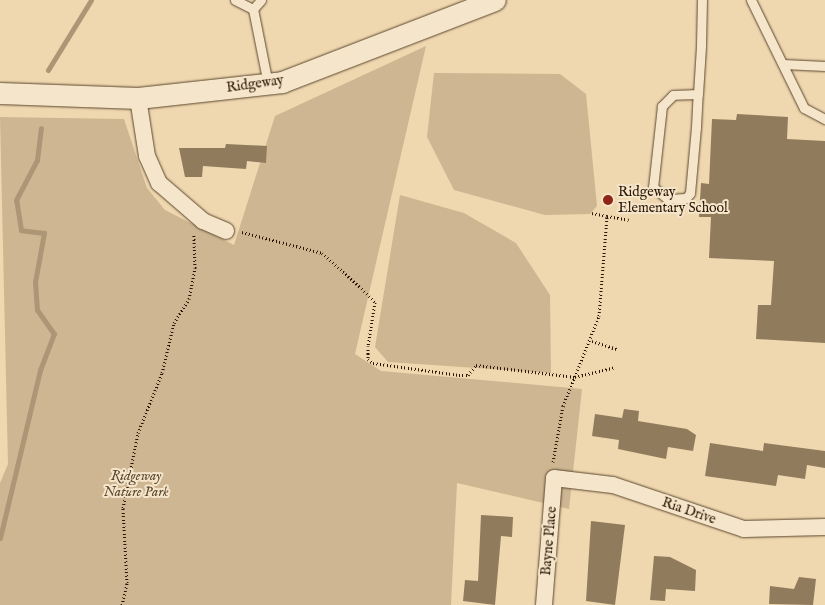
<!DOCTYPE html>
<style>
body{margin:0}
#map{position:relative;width:825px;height:605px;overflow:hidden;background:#efd7af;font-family:"IM FELL English",serif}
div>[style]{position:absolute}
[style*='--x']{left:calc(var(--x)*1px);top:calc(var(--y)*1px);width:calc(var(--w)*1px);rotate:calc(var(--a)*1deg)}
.green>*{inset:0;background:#ceb692}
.stream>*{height:5px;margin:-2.5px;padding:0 2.5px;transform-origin:2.5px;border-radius:2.5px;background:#ac9675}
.building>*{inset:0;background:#907b5c}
.path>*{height:3px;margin-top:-1.5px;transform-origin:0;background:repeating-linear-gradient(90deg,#2a1703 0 1px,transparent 0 3.5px)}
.roads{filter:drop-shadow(0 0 1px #5b472e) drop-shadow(0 0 1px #5b472e)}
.service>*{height:9px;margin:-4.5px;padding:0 4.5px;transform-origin:4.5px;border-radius:4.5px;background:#f5e5cb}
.minor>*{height:16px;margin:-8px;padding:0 8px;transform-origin:8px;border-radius:8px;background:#f5e5cb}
.tertiary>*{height:21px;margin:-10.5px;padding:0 10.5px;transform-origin:10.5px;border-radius:10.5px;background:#f5e5cb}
.dots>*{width:14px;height:14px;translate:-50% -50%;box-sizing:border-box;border:2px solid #f5e5cb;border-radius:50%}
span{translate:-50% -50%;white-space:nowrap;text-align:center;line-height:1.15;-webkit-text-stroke:4px #f5e5cb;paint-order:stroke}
.street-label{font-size:14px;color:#2a1703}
.poi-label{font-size:14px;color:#2a1703}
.left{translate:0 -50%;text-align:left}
.park-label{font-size:14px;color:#5b472e;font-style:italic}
</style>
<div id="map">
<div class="green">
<div style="clip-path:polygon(426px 46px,355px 354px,381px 371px,582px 389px,569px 509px,457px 483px,451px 605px,0 605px,0 483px,8px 464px,0 117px,124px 119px,147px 188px,165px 210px,234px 245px,275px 116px)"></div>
<div style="clip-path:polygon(434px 73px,560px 74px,586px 94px,597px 206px,590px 214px,545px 215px,454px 190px,427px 137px)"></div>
<div style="clip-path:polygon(400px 195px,464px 213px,516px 243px,550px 295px,551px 373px,388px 362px,375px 347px)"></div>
</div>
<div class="stream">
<div style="--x:48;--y:70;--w:82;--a:-58.4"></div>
<div style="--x:0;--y:538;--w:173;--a:-76.6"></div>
<div style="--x:40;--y:370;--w:39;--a:-69"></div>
<div style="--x:54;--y:334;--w:29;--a:-125"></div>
<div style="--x:37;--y:310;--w:28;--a:-94"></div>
<div style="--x:35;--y:282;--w:50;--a:-79.6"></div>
<div style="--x:44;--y:233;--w:23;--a:-173"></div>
<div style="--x:21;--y:230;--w:30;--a:-99"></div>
<div style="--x:16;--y:200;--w:45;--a:-62.3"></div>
<div style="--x:37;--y:160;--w:32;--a:-83"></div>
</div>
<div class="building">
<div style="clip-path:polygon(737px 114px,788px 117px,787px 139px,825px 141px,825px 343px,756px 339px,758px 305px,771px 305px,774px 261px,709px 258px,711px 217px,699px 217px,701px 183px,709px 184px,712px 119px,736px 120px)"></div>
<div style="clip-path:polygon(226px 144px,267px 146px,266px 163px,247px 161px,246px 169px,203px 166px,202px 177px,185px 177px,179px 148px,225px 148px)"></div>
<div style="clip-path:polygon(624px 409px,639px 411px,638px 421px,687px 429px,696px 435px,693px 451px,668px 447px,666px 459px,618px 449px,619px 440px,592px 436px,595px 414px,622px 418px)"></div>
<div style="clip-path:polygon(710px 443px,763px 451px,764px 443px,825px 451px,825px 468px,807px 465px,805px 479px,778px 475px,776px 486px,705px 476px)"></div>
<div style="clip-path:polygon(481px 515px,513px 517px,512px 537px,501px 536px,495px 605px,463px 601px,465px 580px,478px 581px)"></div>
<div style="clip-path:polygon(591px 521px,625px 525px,615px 605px,586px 601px)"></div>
<div style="clip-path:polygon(654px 556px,670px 557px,696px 570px,695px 591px,666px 589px,665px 601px,650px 600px)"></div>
<div style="clip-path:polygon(799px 577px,816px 579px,813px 605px,769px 604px,770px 586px,794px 589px)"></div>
</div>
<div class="path">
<div style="--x:592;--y:213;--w:15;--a:11"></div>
<div style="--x:242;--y:232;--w:83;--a:14.7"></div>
<div style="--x:322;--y:253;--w:50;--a:41.7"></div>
<div style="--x:359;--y:286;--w:23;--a:45"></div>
<div style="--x:375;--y:302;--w:45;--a:99"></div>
<div style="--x:368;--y:346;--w:13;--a:90"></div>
<div style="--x:368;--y:359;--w:6;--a:39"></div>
<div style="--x:373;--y:363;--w:87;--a:7.9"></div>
<div style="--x:459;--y:375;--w:9;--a:0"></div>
<div style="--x:468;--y:375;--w:13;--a:-51"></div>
<div style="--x:476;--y:365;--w:100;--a:6.9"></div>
<div style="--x:575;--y:377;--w:42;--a:-13.7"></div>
<div style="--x:592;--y:341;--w:26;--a:18"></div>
<div style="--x:553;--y:462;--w:57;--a:-79.9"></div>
<div style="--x:563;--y:406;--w:97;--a:-68.2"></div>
<div style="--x:599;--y:316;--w:100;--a:-85.4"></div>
<div style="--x:607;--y:216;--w:22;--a:10"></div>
<div style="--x:122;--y:605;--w:23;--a:-77"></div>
<div style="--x:127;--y:583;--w:75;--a:-93.1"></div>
<div style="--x:123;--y:508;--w:76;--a:-78.7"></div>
<div style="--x:138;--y:433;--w:65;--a:-68.2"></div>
<div style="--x:162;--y:373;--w:51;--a:-76.5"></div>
<div style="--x:174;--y:323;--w:28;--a:-58"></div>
<div style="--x:189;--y:299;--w:32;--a:-79"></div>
<div style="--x:195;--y:268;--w:34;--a:-92"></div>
</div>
<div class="roads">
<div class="service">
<div style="--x:235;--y:0;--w:20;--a:27"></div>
<div style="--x:751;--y:0;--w:120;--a:63.9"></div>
<div style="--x:804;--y:108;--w:24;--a:28"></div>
<div style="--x:253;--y:9;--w:76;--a:78.7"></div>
<div style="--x:253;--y:9;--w:12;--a:-48"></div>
<div style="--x:783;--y:64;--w:42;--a:2.7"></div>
<div style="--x:698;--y:94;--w:25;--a:178"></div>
<div style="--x:673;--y:95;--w:16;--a:135"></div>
<div style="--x:662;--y:106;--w:81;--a:96.3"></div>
<div style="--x:653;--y:187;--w:19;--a:39"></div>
<div style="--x:668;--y:199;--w:18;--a:-3"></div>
<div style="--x:686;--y:198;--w:6;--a:-51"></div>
<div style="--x:690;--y:193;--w:66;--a:-84.8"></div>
<div style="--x:696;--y:127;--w:33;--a:-87"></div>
<div style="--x:698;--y:94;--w:48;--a:-86.4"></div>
<div style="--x:701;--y:46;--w:46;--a:-88.8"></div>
</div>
<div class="minor">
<div style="--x:138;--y:98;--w:59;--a:81.2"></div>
<div style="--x:147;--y:156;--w:30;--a:66"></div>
<div style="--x:159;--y:183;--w:58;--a:40.8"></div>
<div style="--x:203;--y:221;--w:25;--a:23"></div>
<div style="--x:544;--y:605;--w:127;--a:-85.5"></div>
<div style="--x:554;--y:478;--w:59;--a:6.8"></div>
<div style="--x:613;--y:485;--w:138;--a:18.6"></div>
<div style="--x:744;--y:529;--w:81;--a:-1.4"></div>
</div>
<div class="tertiary">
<div style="--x:0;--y:93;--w:138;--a:2.1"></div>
<div style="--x:138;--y:98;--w:145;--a:-6.3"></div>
<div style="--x:282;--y:82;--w:228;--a:-21.1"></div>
</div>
</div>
<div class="dots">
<div style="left:608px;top:200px;background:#8f2418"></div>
</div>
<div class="street-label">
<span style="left:255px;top:84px;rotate:-8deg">Ridgeway</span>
<span style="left:689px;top:511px;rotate:19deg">Ria Drive</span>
<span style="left:549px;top:541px;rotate:-85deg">Bayne Place</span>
</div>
<div class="poi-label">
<span class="left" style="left:618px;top:200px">Ridgeway<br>Elementary School</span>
</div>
<div class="park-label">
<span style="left:136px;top:484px">Ridgeway<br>Nature Park</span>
</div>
</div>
